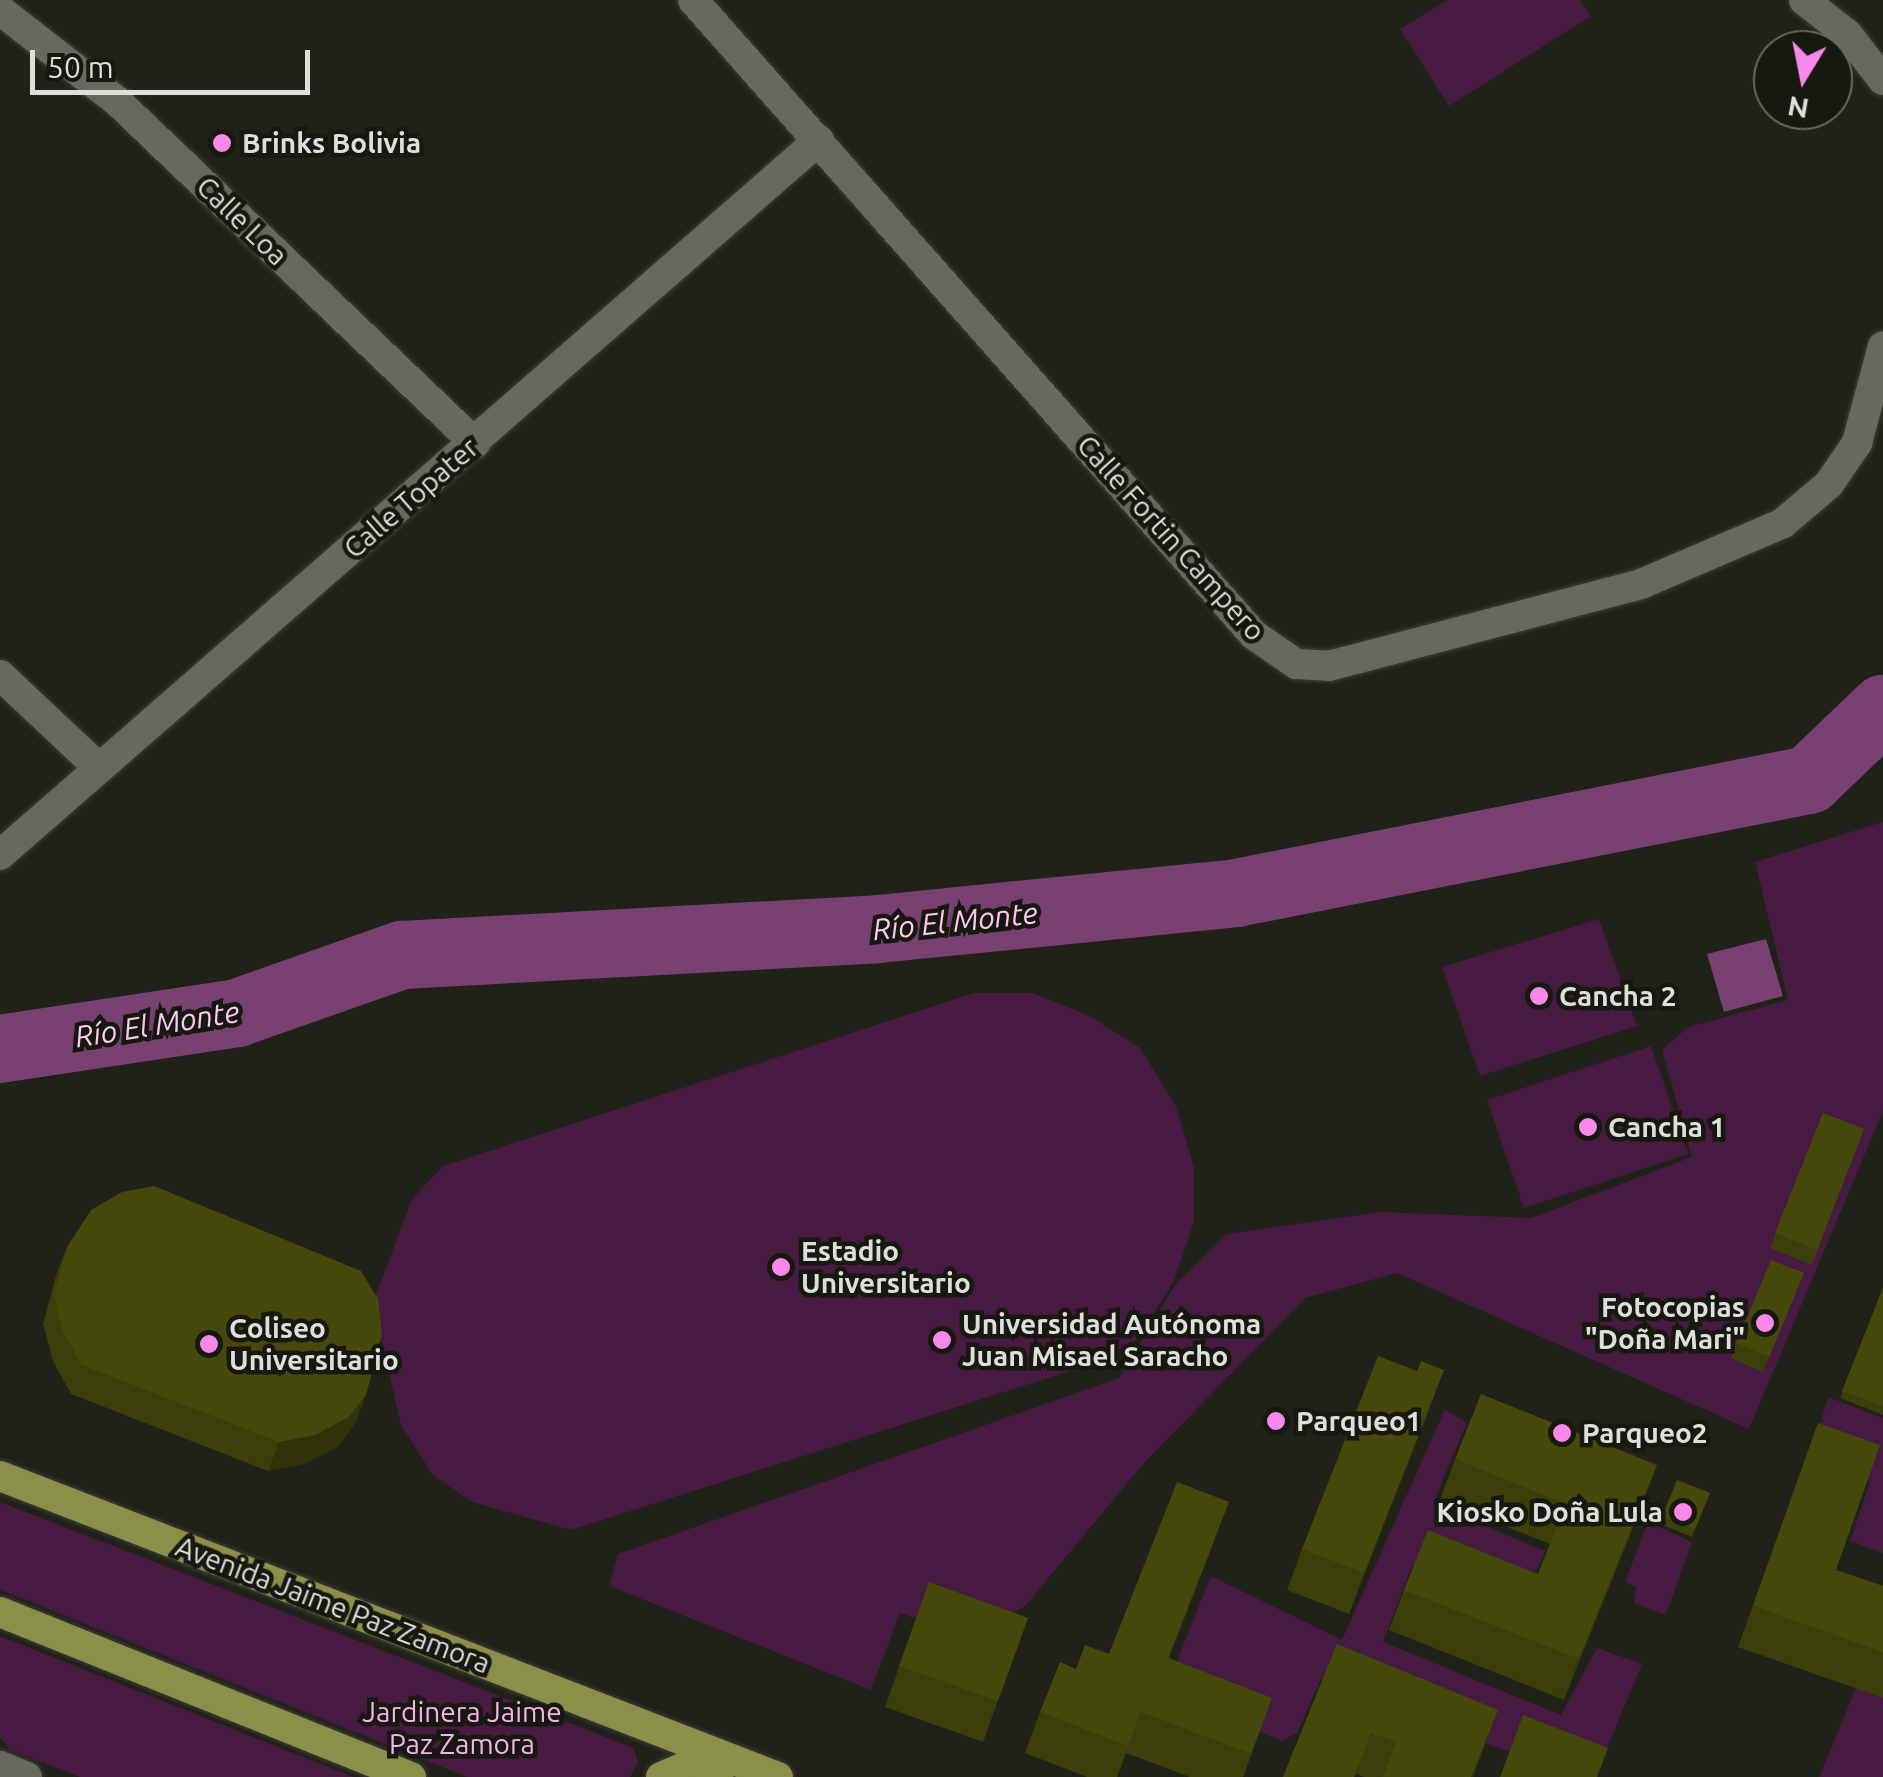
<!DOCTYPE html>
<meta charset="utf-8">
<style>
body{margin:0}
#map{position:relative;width:1883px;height:1777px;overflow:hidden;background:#202118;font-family:Ubuntu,sans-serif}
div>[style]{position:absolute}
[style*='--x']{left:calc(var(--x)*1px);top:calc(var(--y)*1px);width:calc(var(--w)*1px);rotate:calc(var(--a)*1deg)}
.green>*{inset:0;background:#461a41}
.water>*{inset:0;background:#794171}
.river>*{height:68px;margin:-34px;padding:0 34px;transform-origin:34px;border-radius:34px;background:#794171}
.roads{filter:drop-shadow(0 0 2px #3d3e37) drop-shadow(0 0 2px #3d3e37)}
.minor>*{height:30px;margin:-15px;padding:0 15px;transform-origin:15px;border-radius:15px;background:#67695e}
.major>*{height:30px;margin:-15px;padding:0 15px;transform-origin:15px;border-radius:15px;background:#8a904a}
.wall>*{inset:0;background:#3b3f09}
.shaded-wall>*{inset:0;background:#303308}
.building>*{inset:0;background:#45490b}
.dots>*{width:28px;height:28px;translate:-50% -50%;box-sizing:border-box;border:5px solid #17180f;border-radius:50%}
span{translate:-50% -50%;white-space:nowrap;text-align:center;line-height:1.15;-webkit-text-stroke:9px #17180f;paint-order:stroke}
.poi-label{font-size:28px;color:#dedfd9;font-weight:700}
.left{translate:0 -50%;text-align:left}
.right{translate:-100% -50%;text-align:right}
.street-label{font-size:28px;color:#dedfd9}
.park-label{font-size:28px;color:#f6b3eb}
.water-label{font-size:30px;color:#fbc9f2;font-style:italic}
.north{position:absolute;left:1753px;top:30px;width:100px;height:100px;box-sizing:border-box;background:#17180f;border:2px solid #676860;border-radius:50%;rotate:190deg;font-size:28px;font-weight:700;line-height:40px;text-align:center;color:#dedfd9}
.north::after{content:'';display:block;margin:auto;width:35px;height:45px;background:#f888e9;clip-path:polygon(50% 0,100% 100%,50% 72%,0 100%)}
.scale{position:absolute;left:30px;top:50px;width:280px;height:45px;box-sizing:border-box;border:5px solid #dedfd9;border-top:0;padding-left:12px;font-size:30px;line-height:35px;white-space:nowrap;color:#dedfd9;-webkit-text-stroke:8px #17180f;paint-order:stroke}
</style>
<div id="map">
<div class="green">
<div style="clip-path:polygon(1447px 0,1580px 0,1591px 16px,1449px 106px,1400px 29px)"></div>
<div style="clip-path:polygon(1883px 822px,1883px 1111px,1749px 1429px,1397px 1273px,1305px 1298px,1144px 1463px,1026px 1605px,974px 1637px,900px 1613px,871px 1690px,609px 1586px,618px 1554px,1119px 1378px,1175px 1285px,1227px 1234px,1381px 1212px,1531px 1218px,1692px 1157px,1662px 1050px,1688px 1027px,1788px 1000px,1755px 862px)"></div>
<div style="clip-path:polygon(1599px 919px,1637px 1026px,1480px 1076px,1442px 967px)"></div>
<div style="clip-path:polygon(974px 993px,1032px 993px,1090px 1016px,1140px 1048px,1176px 1106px,1194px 1167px,1194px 1222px,1174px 1281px,1138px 1338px,1095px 1363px,571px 1530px,472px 1502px,433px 1475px,401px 1425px,373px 1303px,412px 1199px,443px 1166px)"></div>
<div style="clip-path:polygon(1651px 1046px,1688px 1154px,1524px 1208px,1487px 1100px)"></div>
<div style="clip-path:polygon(1828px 1397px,1883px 1418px,1883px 1553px,1850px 1541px,1870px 1482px,1811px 1456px)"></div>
<div style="clip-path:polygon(1445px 1409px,1467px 1423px,1436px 1496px,1446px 1510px,1545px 1551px,1522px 1604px,1412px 1566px,1383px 1642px,1561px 1715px,1597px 1648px,1642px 1664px,1595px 1777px,1498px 1748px,1321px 1679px,1297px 1733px,1282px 1741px,1165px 1691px,1211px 1576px,1342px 1640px)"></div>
<div style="clip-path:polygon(0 1502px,634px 1748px,638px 1763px,630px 1777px,467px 1777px,0 1590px)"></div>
<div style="clip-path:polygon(1648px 1522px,1692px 1542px,1666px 1615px,1634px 1603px,1636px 1587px,1625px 1582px)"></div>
<div style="clip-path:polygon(0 1636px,354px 1777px,80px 1777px,10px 1750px,0 1737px)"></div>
<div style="clip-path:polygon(1856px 1688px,1883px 1698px,1883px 1777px,1819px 1777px)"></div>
</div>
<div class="water">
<div style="clip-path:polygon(1766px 939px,1783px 996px,1724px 1012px,1707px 954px)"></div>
</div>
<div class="river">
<div style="--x:0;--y:1049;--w:240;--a:-8.6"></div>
<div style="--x:237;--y:1013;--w:175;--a:-19.4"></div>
<div style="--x:402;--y:955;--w:477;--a:-3.1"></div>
<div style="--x:878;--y:929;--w:360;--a:-5.7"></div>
<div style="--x:1236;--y:893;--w:584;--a:-11.16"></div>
<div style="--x:1809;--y:780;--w:103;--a:-43.8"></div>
</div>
<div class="roads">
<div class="minor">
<div style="--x:693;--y:0;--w:847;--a:48.54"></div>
<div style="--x:1254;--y:635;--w:51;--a:34.6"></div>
<div style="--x:1296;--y:664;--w:33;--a:3"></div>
<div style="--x:1329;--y:666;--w:323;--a:-14.7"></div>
<div style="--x:1641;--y:584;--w:155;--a:-23.2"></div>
<div style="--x:1783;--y:523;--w:60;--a:-40.3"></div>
<div style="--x:1829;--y:484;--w:50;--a:-55.7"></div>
<div style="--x:1857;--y:443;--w:100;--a:-75"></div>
<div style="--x:1804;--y:0;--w:56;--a:38.5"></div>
<div style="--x:1848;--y:35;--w:57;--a:52.1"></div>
<div style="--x:0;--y:10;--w:150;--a:37.9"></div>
<div style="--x:118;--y:102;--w:494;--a:43.7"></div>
<div style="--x:0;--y:675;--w:134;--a:43.2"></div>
<div style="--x:0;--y:855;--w:1087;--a:-41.12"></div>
<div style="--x:0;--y:1766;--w:29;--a:22"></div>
</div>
<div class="major">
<div style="--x:0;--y:1476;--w:834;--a:21.15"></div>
<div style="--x:0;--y:1612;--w:443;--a:21.9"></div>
<div style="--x:661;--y:1777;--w:38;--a:-23"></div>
<div style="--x:696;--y:1762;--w:31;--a:2"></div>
</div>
</div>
<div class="wall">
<div style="clip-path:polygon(1823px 1113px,1864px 1129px,1812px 1265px,1770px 1248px)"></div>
<div style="clip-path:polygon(67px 1247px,355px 1424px,338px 1446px,305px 1464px,268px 1471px,71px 1394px,53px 1361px,43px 1324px,56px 1276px)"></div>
<div style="clip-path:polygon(1804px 1273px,1763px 1372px,1731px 1358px,1736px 1343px)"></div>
<div style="clip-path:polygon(1883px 1288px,1883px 1415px,1840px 1398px)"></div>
<div style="clip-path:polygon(1429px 1410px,1349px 1614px,1287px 1590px,1302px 1549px)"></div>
<div style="clip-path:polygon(1818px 1423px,1836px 1570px,1883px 1586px,1883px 1698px,1738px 1647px)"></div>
<div style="clip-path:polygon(1455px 1459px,1642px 1506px,1564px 1700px,1389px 1630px,1404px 1590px,1538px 1574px,1550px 1544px,1440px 1500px)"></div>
<div style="clip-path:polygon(1677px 1480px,1710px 1493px,1692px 1537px,1660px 1524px)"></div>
<div style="clip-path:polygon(1214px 1542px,1169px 1658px,1272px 1698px,1243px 1777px,1190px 1777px,1126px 1753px,1117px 1777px,1087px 1777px,1025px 1753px,1040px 1712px,1076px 1669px,1109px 1654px)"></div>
<div style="clip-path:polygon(929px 1582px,1028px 1618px,983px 1742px,885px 1707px)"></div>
<div style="clip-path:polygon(1337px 1644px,1498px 1710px,1473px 1777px,1364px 1777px,1356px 1774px,1354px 1777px,1283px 1777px)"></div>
</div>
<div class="shaded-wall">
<div style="clip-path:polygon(1444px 1370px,1429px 1410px,1349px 1614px,1364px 1573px)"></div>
<div style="clip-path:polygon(366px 1395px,355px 1424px,338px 1446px,305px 1464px,268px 1471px,279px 1442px)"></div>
<div style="clip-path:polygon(1657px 1465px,1642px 1506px,1564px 1700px,1579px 1659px)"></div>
<div style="clip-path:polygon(1229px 1502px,1214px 1542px,1153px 1699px,1168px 1658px)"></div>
<div style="clip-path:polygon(1498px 1710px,1473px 1777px,1471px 1777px)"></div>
</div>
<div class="building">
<div style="clip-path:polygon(1823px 1113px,1864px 1129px,1817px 1250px,1775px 1233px)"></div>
<div style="clip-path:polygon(154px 1186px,361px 1271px,378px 1299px,382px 1334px,366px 1395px,349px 1417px,315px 1435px,279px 1442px,82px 1365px,63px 1332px,54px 1295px,67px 1247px,91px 1210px,122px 1192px)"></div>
<div style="clip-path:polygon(1771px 1260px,1804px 1273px,1769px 1357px,1736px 1343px)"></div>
<div style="clip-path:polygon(1883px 1288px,1883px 1406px,1842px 1391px)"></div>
<div style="clip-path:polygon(1378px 1356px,1417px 1371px,1421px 1361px,1444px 1370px,1364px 1573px,1302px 1549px)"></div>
<div style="clip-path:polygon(1481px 1394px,1657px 1465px,1579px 1659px,1404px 1590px,1428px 1530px,1538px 1574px,1566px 1504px,1455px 1459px)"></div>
<div style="clip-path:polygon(1818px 1423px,1880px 1445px,1836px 1570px,1883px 1586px,1883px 1652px,1753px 1606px)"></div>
<div style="clip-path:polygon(1677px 1480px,1710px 1493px,1695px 1529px,1662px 1517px)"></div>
<div style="clip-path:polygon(1177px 1482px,1229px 1502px,1168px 1658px,1272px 1698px,1251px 1754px,1141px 1712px,1128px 1746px,1040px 1712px,1060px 1662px,1076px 1669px,1085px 1645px,1109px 1654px)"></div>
<div style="clip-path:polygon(929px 1582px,1028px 1618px,998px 1701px,899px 1666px)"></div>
<div style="clip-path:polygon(1337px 1644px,1498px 1710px,1471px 1777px,1383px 1777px,1396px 1742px,1371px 1733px,1354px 1777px,1283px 1777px)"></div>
<div style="clip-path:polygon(1523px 1715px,1608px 1748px,1597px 1777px,1500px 1777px)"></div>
</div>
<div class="dots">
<div style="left:222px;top:143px;background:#f888e9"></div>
<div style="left:1539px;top:996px;background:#f888e9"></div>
<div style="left:1588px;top:1127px;background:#f888e9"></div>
<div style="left:781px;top:1267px;background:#f888e9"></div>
<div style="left:1765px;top:1323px;background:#f888e9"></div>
<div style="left:942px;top:1340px;background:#f888e9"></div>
<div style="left:209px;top:1344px;background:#f888e9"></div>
<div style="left:1276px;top:1421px;background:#f888e9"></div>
<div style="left:1562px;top:1433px;background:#f888e9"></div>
<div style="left:1683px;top:1512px;background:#f888e9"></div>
</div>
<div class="poi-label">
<span class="left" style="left:242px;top:143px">Brinks Bolivia</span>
<span class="left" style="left:1559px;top:996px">Cancha 2</span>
<span class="left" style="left:1608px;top:1127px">Cancha 1</span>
<span class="left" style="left:801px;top:1267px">Estadio<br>Universitario</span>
<span class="right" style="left:1745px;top:1323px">Fotocopias<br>"Doña Mari"</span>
<span class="left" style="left:962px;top:1340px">Universidad Autónoma<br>Juan Misael Saracho</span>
<span class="left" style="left:229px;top:1344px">Coliseo<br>Universitario</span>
<span class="left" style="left:1296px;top:1421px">Parqueo1</span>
<span class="left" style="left:1582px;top:1433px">Parqueo2</span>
<span class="right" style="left:1663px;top:1512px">Kiosko Doña Lula</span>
</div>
<div class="street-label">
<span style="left:242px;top:221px;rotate:44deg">Calle Loa</span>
<span style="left:411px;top:498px;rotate:-41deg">Calle Topater</span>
<span style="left:1171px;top:538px;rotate:48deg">Calle Fortin Campero</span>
<span style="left:333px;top:1605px;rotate:21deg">Avenida Jaime Paz Zamora</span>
</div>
<div class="park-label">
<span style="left:462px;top:1728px">Jardinera Jaime<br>Paz Zamora</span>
</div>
<div class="water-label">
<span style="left:955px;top:921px;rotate:-6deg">Río El Monte</span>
<span style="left:157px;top:1024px;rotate:-9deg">Río El Monte</span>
</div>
<div class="north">N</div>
<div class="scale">50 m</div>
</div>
